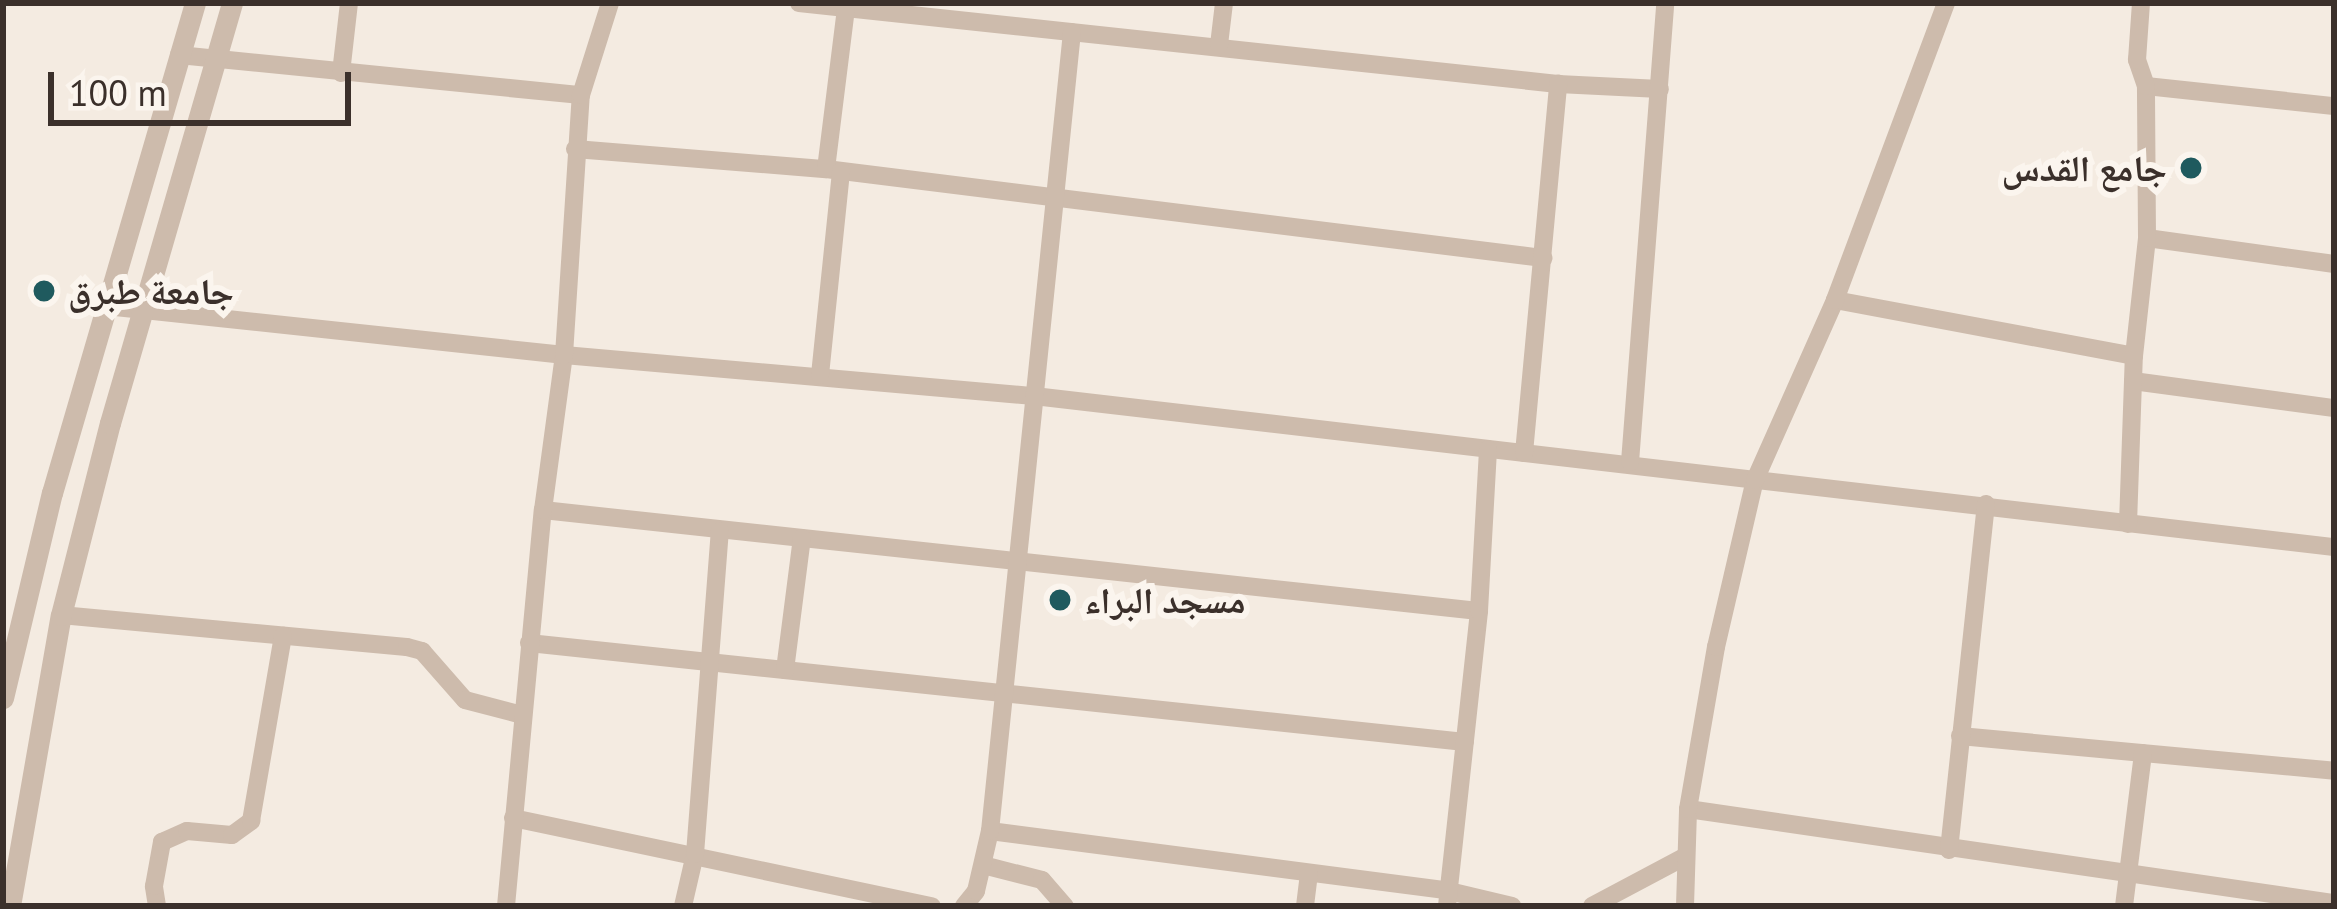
<!DOCTYPE html>
<meta charset="utf-8">
<style>
body{margin:0}
#map{position:relative;width:2337px;height:909px;overflow:hidden;background:#f4ebe1;font-family:"PT Sans","Noto Naskh Arabic",sans-serif}
div>[style]{position:absolute}
[style*='--x']{left:calc(var(--x)*1px);top:calc(var(--y)*1px);width:calc(var(--w)*1px);rotate:calc(var(--a)*1deg)}
.minor>*{height:18px;margin:-9px;padding:0 9px;transform-origin:9px;border-radius:9px;background:#cdbbac}
.tertiary>*{height:21px;margin:-10.5px;padding:0 10.5px;transform-origin:10.5px;border-radius:10.5px;background:#cdbbac}
.dots>*{width:33px;height:33px;translate:-50% -50%;box-sizing:border-box;border:6px solid #fbf5ee;border-radius:50%}
span{translate:-50% -50%;white-space:nowrap;text-align:center;line-height:1.15;-webkit-text-stroke:12px #fbf5ee;paint-order:stroke}
.poi-label{font-size:36px;color:#3b302b;font-weight:700}
.right{translate:-100% -50%;text-align:right}
.left{translate:0 -50%;text-align:left}
.frame{position:absolute;inset:0;border:6px solid #3b302b;pointer-events:none}
.scale{position:absolute;left:48px;top:72px;width:303px;height:54px;box-sizing:border-box;border:6px solid #3b302b;border-top:0;padding-left:15px;font-size:36px;line-height:42px;white-space:nowrap;color:#3b302b;-webkit-text-stroke:9px #fbf5ee;paint-order:stroke}
</style>
<div id="map">
<div class="minor">
<div style="--x:799;--y:3;--w:763;--a:6.09"></div>
<div style="--x:1558;--y:84;--w:102;--a:2.8"></div>
<div style="--x:1219;--y:45;--w:42;--a:-83.2"></div>
<div style="--x:179;--y:55;--w:404;--a:5.7"></div>
<div style="--x:341;--y:73;--w:70;--a:-83.5"></div>
<div style="--x:2146;--y:86;--w:189;--a:6.1"></div>
<div style="--x:575;--y:149;--w:252;--a:4.6"></div>
<div style="--x:826;--y:169;--w:723;--a:7.08"></div>
<div style="--x:826;--y:169;--w:162;--a:-82.9"></div>
<div style="--x:2147;--y:238;--w:189;--a:7.9"></div>
<div style="--x:1835;--y:300;--w:304;--a:10.6"></div>
<div style="--x:106;--y:306;--w:461;--a:6.1"></div>
<div style="--x:564;--y:355;--w:472;--a:5"></div>
<div style="--x:1034;--y:396;--w:1309;--a:6.63"></div>
<div style="--x:820;--y:375;--w:205;--a:-84.1"></div>
<div style="--x:2133;--y:381;--w:203;--a:7.7"></div>
<div style="--x:1524;--y:453;--w:371;--a:-84.7"></div>
<div style="--x:1630;--y:462;--w:460;--a:-85.6"></div>
<div style="--x:543;--y:510;--w:941;--a:6.16"></div>
<div style="--x:2128;--y:524;--w:168;--a:-88"></div>
<div style="--x:2134;--y:356;--w:119;--a:-83.7"></div>
<div style="--x:2147;--y:238;--w:152;--a:-90.4"></div>
<div style="--x:2146;--y:86;--w:28;--a:-109"></div>
<div style="--x:2137;--y:60;--w:57;--a:-86"></div>
<div style="--x:61;--y:615;--w:347;--a:5.3"></div>
<div style="--x:407;--y:647;--w:16;--a:15"></div>
<div style="--x:422;--y:651;--w:65;--a:48.7"></div>
<div style="--x:465;--y:700;--w:59;--a:14.7"></div>
<div style="--x:529;--y:643;--w:941;--a:6.04"></div>
<div style="--x:785;--y:670;--w:133;--a:-82.7"></div>
<div style="--x:1960;--y:736;--w:376;--a:5.3"></div>
<div style="--x:1688;--y:809;--w:653;--a:8.28"></div>
<div style="--x:513;--y:818;--w:428;--a:11.9"></div>
<div style="--x:990;--y:831;--w:463;--a:7.4"></div>
<div style="--x:1449;--y:891;--w:65;--a:13.4"></div>
<div style="--x:1949;--y:850;--w:348;--a:-83.9"></div>
<div style="--x:983;--y:865;--w:61;--a:14.3"></div>
<div style="--x:1042;--y:880;--w:35;--a:49"></div>
<div style="--x:157;--y:906;--w:20;--a:-99"></div>
<div style="--x:154;--y:886;--w:45;--a:-79.7"></div>
<div style="--x:162;--y:842;--w:27;--a:-24"></div>
<div style="--x:187;--y:831;--w:45;--a:5.1"></div>
<div style="--x:232;--y:835;--w:24;--a:-36"></div>
<div style="--x:251;--y:821;--w:188;--a:-80.2"></div>
<div style="--x:506;--y:906;--w:398;--a:-84.7"></div>
<div style="--x:543;--y:510;--w:156;--a:-82.3"></div>
<div style="--x:564;--y:355;--w:261;--a:-86.3"></div>
<div style="--x:581;--y:95;--w:96;--a:-72.5"></div>
<div style="--x:683;--y:906;--w:53;--a:-77"></div>
<div style="--x:695;--y:854;--w:324;--a:-85.6"></div>
<div style="--x:964;--y:906;--w:19;--a:-51"></div>
<div style="--x:976;--y:891;--w:62;--a:-76.9"></div>
<div style="--x:990;--y:831;--w:803;--a:-84.14"></div>
<div style="--x:1305;--y:906;--w:33;--a:-83"></div>
<div style="--x:1447;--y:906;--w:297;--a:-83.8"></div>
<div style="--x:1479;--y:611;--w:162;--a:-86.8"></div>
<div style="--x:1592;--y:906;--w:106;--a:-28"></div>
<div style="--x:1685;--y:906;--w:97;--a:-88.2"></div>
<div style="--x:1688;--y:809;--w:164;--a:-80.2"></div>
<div style="--x:1716;--y:647;--w:171;--a:-76.9"></div>
<div style="--x:1755;--y:480;--w:197;--a:-66"></div>
<div style="--x:1835;--y:300;--w:317;--a:-69.5"></div>
<div style="--x:2124;--y:906;--w:154;--a:-82.9"></div>
</div>
<div class="tertiary">
<div style="--x:3;--y:698;--w:211;--a:-76.6"></div>
<div style="--x:52;--y:493;--w:510;--a:-73.73"></div>
<div style="--x:10;--y:906;--w:295;--a:-80.1"></div>
<div style="--x:61;--y:615;--w:198;--a:-75.7"></div>
<div style="--x:110;--y:423;--w:437;--a:-73.8"></div>
</div>
<div class="dots">
<div style="left:2191px;top:168px;background:#1f5a5e"></div>
<div style="left:44px;top:291px;background:#1f5a5e"></div>
<div style="left:1060px;top:600px;background:#1f5a5e"></div>
</div>
<div class="poi-label">
<span class="right" style="left:2167px;top:168px">جامع القدس</span>
<span class="left" style="left:68px;top:291px">جامعة طبرق</span>
<span class="left" style="left:1084px;top:600px">مسجد البراء</span>
</div>
<div class="frame"></div>
<div class="scale">100 m</div>
</div>
